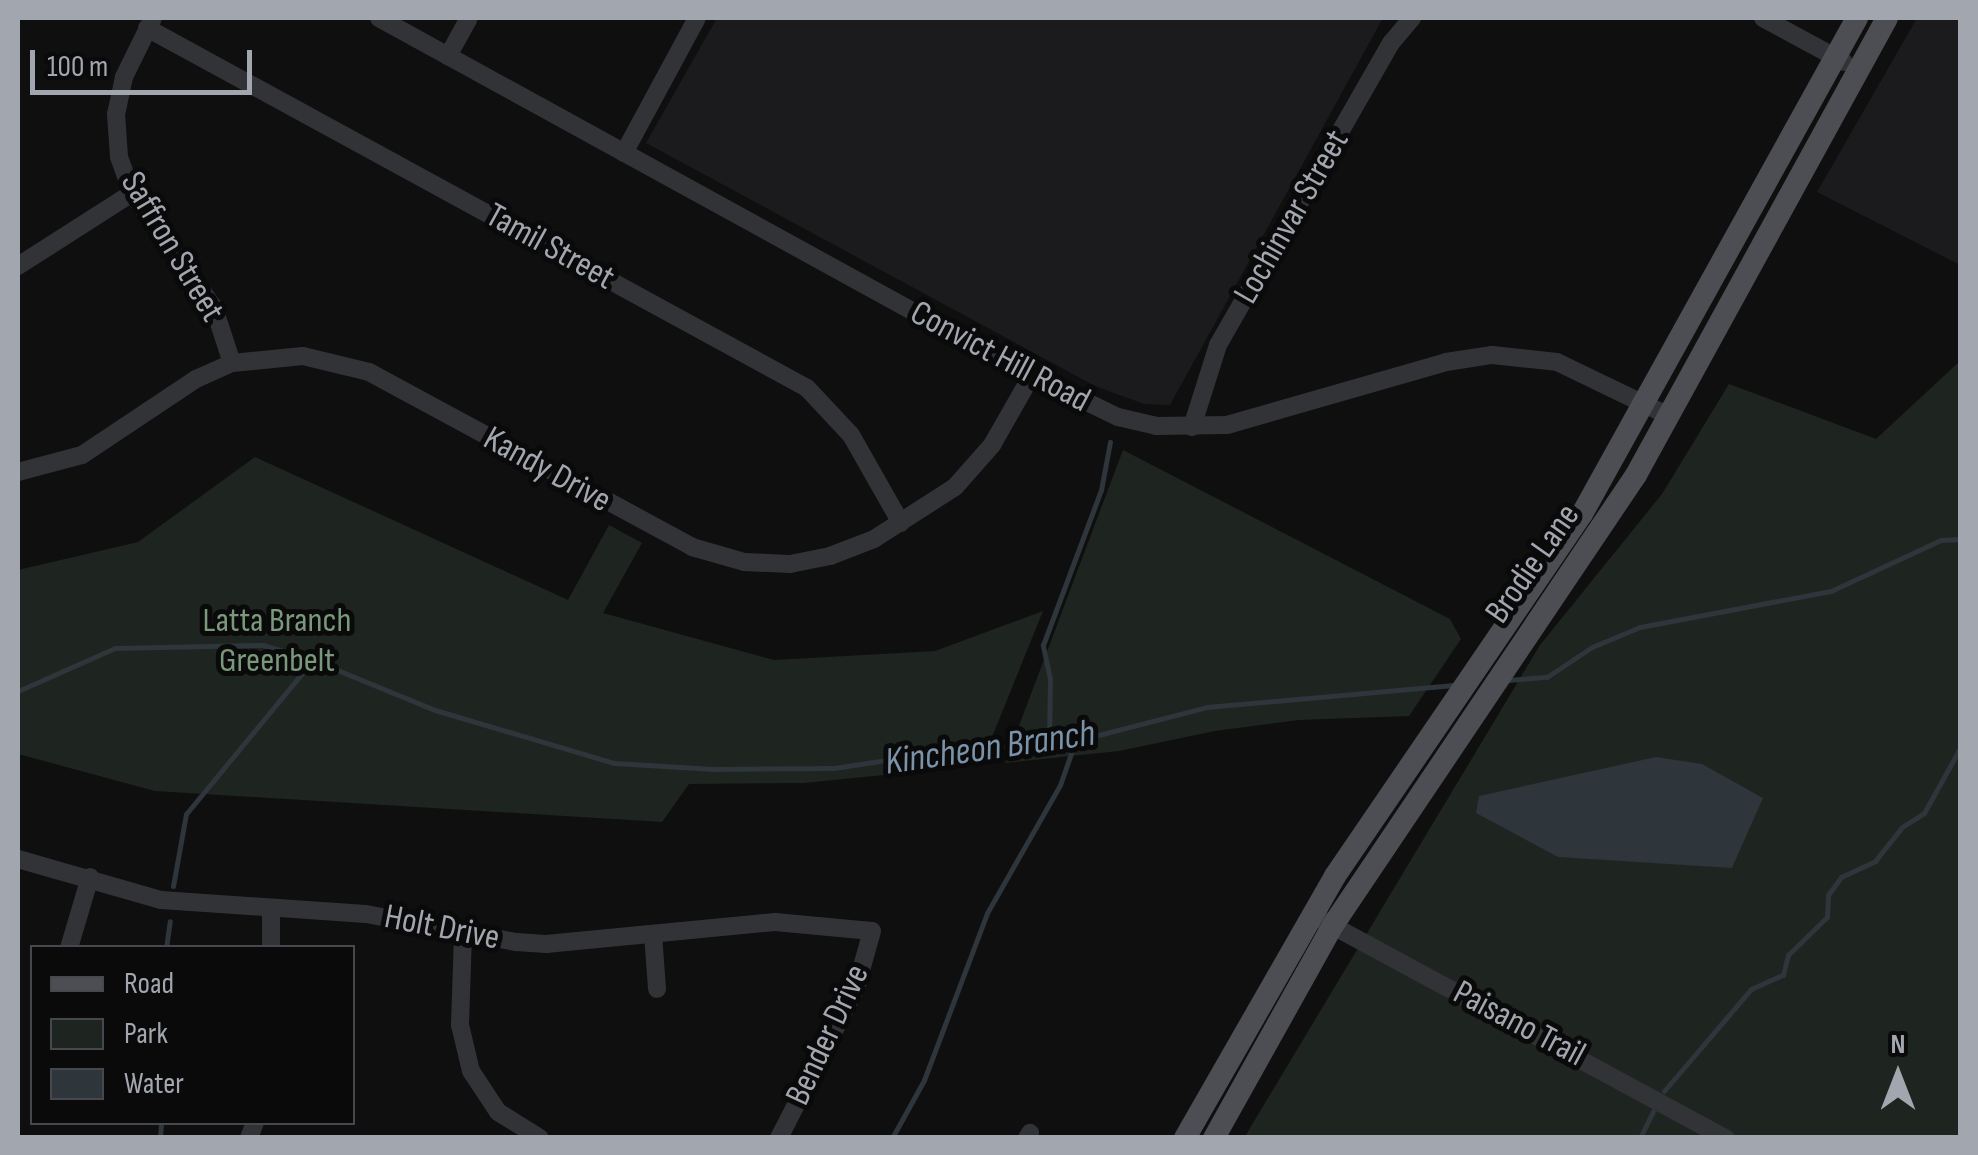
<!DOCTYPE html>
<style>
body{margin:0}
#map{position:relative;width:1978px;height:1155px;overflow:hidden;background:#0f0f10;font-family:"Sofia Sans Condensed",sans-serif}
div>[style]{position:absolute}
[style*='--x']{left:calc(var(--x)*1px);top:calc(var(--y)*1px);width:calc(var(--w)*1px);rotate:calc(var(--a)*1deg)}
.built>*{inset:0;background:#1b1b1d}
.green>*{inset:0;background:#1e241f}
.water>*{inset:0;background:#2e353b}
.stream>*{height:5px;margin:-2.5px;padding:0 2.5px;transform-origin:2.5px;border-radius:2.5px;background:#2e353b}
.minor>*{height:18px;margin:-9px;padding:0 9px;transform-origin:9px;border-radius:9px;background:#323337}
.major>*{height:22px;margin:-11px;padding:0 11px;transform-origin:11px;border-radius:11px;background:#4d4e53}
span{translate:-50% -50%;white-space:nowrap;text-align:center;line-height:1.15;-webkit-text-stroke:10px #0a0a0b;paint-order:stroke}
.street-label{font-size:35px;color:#a2a6af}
.park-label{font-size:35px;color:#7a997c}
.water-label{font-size:38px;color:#7b92a8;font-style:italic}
.frame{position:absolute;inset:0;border:20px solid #a2a6af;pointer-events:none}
.legend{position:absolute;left:30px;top:945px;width:325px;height:180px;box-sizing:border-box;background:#0a0a0b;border:2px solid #47484d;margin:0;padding:12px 18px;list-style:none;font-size:30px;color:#a2a6af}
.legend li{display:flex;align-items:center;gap:20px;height:50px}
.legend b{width:50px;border:2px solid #47484d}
.north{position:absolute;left:1848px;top:1025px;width:100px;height:100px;-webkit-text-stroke:8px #0a0a0b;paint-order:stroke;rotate:0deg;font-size:28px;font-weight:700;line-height:40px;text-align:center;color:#a2a6af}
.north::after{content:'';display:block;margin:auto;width:35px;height:45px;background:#a2a6af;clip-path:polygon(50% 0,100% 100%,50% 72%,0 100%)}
.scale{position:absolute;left:30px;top:50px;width:222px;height:45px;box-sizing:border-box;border:5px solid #a2a6af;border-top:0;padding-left:12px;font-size:30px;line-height:35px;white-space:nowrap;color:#a2a6af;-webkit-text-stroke:8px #0a0a0b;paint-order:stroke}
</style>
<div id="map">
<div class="built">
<div style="clip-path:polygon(717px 18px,1383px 18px,1170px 405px,1144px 404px,1095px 386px,646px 143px)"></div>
<div style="clip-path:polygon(1917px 18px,1960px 18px,1960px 265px,1817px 192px)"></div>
</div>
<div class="green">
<div style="clip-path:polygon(1960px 361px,1960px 1137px,1244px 1138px,1540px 645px,1662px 494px,1729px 384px,1876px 439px)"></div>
<div style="clip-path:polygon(1123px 450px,1450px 619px,1461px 639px,1409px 716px,1299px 720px,1215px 731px,1119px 751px,1005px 763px)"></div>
<div style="clip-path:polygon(255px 457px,568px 600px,609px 525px,642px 543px,603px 613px,774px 660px,935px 651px,1043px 611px,984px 757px,914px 772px,804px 783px,689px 784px,662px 822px,155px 791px,18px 754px,18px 570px,138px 542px)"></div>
</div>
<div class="water">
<div style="clip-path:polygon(1656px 757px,1702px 764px,1763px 798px,1732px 868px,1558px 857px,1476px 813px,1479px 796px)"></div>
</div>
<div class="stream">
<div style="--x:1509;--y:680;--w:38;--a:-5"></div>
<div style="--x:1547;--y:677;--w:54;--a:-33.7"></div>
<div style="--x:1592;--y:647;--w:52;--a:-22.6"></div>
<div style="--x:1640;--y:627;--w:194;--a:-10.7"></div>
<div style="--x:1831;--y:591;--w:121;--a:-24.9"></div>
<div style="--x:1941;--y:540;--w:19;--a:-3"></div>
<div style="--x:18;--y:691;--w:106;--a:-23.9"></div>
<div style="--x:115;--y:648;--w:148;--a:-1.2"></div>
<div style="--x:263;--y:645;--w:52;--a:16.7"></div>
<div style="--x:313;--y:660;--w:132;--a:22.3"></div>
<div style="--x:435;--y:710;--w:187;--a:16.5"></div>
<div style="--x:614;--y:763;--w:100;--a:3.4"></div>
<div style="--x:714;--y:769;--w:120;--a:-0.5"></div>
<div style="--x:834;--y:768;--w:105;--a:-8.7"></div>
<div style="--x:938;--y:752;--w:137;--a:-4.6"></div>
<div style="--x:1075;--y:741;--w:136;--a:-14.4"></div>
<div style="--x:1207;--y:707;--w:248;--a:-5.1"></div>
<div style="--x:1049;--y:742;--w:63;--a:-89.1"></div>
<div style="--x:1050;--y:679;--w:35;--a:-102"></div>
<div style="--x:1043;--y:645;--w:165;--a:-69.5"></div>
<div style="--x:1101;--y:490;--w:49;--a:-79.4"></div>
<div style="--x:173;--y:886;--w:73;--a:-79.8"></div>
<div style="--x:186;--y:814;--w:200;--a:-50.5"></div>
<div style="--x:166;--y:948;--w:27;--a:-82"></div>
<div style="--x:1664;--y:1091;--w:134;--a:-49.5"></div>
<div style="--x:1751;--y:989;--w:35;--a:-24"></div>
<div style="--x:1783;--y:975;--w:21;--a:-76"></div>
<div style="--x:1788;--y:955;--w:54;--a:-44.3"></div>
<div style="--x:1827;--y:917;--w:22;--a:-87"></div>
<div style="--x:1828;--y:895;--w:22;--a:-54"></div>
<div style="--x:1841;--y:877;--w:38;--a:-25"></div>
<div style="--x:1875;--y:861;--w:43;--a:-51.5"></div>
<div style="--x:1902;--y:827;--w:26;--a:-32"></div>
<div style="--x:1924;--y:813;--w:74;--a:-61"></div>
<div style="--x:160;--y:1138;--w:16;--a:-86"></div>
<div style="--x:892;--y:1138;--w:66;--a:-61.1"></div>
<div style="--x:924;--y:1080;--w:178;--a:-69.3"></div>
<div style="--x:987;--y:913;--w:147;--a:-60.3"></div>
<div style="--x:1060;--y:785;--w:46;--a:-70.8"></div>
<div style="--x:1640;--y:1138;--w:34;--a:-64"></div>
</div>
<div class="minor">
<div style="--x:153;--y:18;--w:66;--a:116.2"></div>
<div style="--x:124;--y:77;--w:38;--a:102"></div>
<div style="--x:116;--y:114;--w:43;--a:86"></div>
<div style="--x:119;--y:157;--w:38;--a:70"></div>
<div style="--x:132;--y:193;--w:141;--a:54.5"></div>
<div style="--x:214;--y:308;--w:58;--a:71.9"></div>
<div style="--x:379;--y:18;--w:714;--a:28.79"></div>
<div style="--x:1005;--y:362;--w:126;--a:26"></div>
<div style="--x:1118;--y:417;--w:39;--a:13"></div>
<div style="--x:1156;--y:426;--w:71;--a:-0.8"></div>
<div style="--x:1227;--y:425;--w:228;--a:-16"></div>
<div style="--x:1446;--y:362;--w:47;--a:-8.7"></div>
<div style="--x:1492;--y:355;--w:65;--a:6.1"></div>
<div style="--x:1557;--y:362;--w:124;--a:25.7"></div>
<div style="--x:1763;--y:18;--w:92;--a:28.5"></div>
<div style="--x:147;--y:28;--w:752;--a:28.61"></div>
<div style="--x:807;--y:388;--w:64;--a:46.9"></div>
<div style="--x:851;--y:435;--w:101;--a:60.4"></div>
<div style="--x:448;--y:56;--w:43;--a:-61.1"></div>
<div style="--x:624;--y:153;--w:153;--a:-61.6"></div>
<div style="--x:18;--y:266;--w:135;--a:-32.6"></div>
<div style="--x:1192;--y:427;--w:86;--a:-72.4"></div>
<div style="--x:1218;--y:345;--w:348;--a:-60.2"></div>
<div style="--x:1391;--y:43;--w:33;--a:-50"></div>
<div style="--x:18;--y:472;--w:66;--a:-14.9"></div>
<div style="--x:82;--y:455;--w:137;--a:-33.7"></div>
<div style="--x:196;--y:379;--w:39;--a:-24"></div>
<div style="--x:232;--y:363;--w:71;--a:-5.6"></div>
<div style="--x:303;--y:356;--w:68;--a:13.6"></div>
<div style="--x:369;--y:372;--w:367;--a:28.4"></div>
<div style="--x:692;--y:547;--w:54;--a:16.1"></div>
<div style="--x:744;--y:562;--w:46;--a:2.5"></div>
<div style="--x:790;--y:564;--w:41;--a:-11.3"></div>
<div style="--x:830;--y:556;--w:47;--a:-21.1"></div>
<div style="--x:874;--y:539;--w:96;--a:-32.7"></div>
<div style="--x:955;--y:487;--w:56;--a:-48.6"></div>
<div style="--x:992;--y:445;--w:81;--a:-60.3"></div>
<div style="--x:18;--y:859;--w:149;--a:16"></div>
<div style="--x:161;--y:900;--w:205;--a:3.9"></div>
<div style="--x:366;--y:914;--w:153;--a:10.6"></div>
<div style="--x:516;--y:942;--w:30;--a:4"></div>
<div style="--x:546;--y:944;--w:230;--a:-5.5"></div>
<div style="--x:775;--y:922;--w:97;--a:5.3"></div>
<div style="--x:872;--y:931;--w:59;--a:105.7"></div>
<div style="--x:856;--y:988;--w:169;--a:117.2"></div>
<div style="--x:271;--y:910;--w:38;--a:90"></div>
<div style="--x:1322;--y:920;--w:459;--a:28.4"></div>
<div style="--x:463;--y:934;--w:91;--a:91.9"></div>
<div style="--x:460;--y:1025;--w:47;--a:76.6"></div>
<div style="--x:471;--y:1071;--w:49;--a:56.6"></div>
<div style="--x:498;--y:1112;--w:49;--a:31.8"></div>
<div style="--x:653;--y:934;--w:55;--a:85.8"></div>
<div style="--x:69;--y:948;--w:74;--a:-73.5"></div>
<div style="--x:249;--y:1138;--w:17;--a:-69"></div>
<div style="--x:1027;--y:1138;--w:6;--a:-59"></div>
</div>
<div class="major">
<div style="--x:1185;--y:1138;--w:302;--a:-60.2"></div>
<div style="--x:1335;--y:876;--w:438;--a:-55.7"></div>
<div style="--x:1582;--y:514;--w:567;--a:-60.99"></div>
<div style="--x:1214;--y:1138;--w:244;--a:-60.8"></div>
<div style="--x:1333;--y:925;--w:543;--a:-56.05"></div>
<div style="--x:1636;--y:475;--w:521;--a:-61.22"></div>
</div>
<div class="street-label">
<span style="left:1292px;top:217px;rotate:-60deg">Lochinvar Street</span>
<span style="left:172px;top:247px;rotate:59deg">Saffron Street</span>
<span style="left:550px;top:247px;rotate:29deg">Tamil Street</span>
<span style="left:1000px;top:357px;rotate:28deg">Convict Hill Road</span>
<span style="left:547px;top:470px;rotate:29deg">Kandy Drive</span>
<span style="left:1533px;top:564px;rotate:-55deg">Brodie Lane</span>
<span style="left:442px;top:928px;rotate:11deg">Holt Drive</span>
<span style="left:1519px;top:1024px;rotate:28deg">Paisano Trail</span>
<span style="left:828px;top:1035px;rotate:-65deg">Bender Drive</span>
</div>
<div class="park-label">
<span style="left:277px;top:641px">Latta Branch<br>Greenbelt</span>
</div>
<div class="water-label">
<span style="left:990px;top:748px;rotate:-8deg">Kincheon Branch</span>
</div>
<div class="frame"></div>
<ul class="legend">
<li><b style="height:12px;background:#4d4e53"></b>Road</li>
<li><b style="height:28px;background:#1e241f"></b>Park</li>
<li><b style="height:28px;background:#2e353b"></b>Water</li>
</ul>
<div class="north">N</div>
<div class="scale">100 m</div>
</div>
